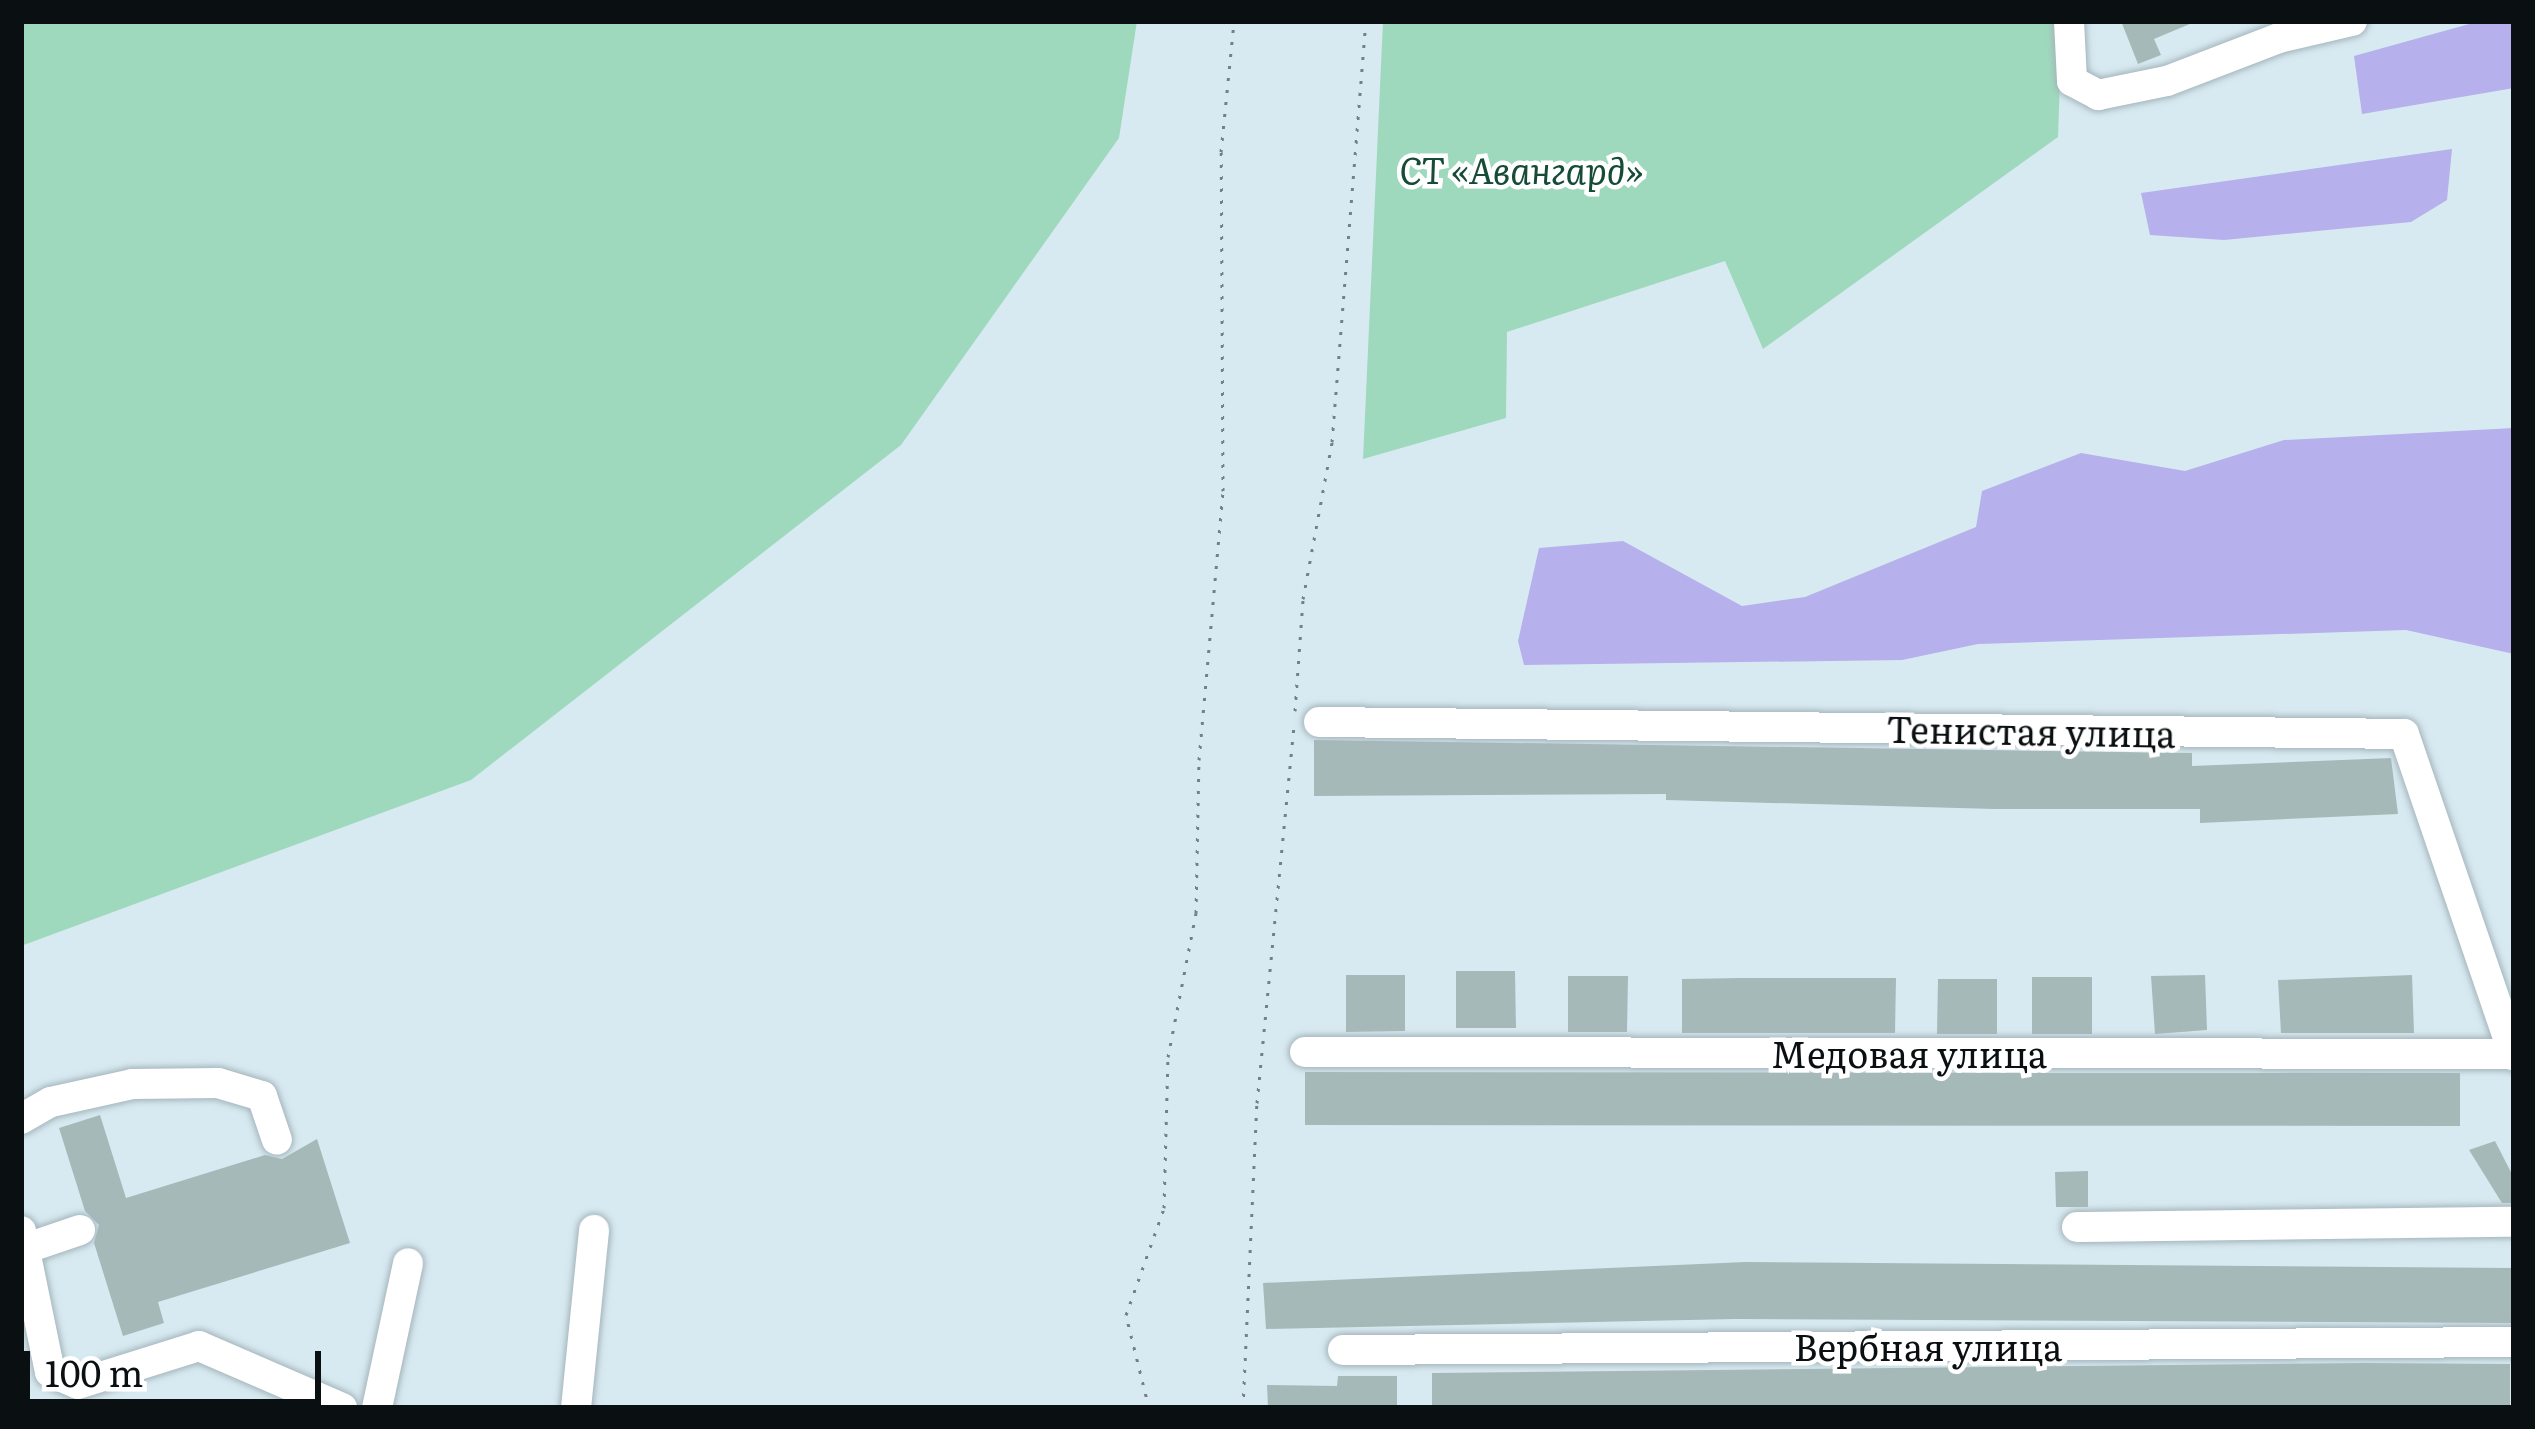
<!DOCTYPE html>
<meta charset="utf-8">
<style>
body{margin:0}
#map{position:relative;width:2535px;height:1429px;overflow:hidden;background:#d8eaf1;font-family:Literata,serif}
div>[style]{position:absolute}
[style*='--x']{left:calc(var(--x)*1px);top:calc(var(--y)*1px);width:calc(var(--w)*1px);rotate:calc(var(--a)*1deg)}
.green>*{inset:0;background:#9fd9bd}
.water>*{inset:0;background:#b6b0ec}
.building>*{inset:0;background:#a6b9b9}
.path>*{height:3px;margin-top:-1.5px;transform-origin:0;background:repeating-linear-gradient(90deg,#748085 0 3px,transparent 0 12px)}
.roads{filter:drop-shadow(0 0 3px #a4b5bc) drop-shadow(0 0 3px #a4b5bc)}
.minor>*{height:30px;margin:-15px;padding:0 15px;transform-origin:15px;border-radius:15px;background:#fff}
span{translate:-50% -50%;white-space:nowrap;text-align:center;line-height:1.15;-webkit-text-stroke:9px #fff;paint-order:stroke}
.park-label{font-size:36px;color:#164c37;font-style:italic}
.street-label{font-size:36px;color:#0a1012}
.frame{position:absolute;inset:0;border:24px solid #0a1012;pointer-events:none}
.scale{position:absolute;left:24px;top:1351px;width:297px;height:54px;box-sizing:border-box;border:6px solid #0a1012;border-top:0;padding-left:15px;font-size:36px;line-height:42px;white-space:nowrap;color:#0a1012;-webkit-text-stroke:9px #fff;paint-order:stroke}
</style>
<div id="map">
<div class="green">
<div style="clip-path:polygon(21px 21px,1137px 21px,1119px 138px,901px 445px,471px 780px,21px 946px)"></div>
<div style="clip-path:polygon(1383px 21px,2062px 21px,2058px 137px,1763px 349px,1725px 261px,1507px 332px,1506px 418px,1363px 459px)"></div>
</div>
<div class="water">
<div style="clip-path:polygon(2480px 21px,2514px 21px,2514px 88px,2362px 114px,2354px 56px)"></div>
<div style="clip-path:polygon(2452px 149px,2447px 200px,2411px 222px,2224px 240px,2150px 235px,2141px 193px)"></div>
<div style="clip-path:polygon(2514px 428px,2514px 654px,2406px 630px,1978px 644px,1902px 660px,1524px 665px,1518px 641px,1539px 548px,1623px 541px,1742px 606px,1805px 597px,1976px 527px,1982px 491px,2081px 453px,2185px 471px,2284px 440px)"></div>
</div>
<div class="building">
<div style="clip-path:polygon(2121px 21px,2197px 21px,2154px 39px,2161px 55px,2138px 64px)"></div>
<div style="clip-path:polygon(1314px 740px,2192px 753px,2192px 766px,2391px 758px,2398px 814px,2200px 823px,2200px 809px,1994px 809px,1666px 800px,1666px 794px,1314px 796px)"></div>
<div style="clip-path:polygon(1456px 971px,1515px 971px,1516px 1028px,1456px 1028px)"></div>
<div style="clip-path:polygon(1346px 975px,1405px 975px,1405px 1031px,1346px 1032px)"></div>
<div style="clip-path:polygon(2205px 975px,2207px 1030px,2155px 1034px,2151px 976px)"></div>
<div style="clip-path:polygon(2412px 975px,2414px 1033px,2281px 1033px,2278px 980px)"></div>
<div style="clip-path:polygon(1568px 976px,1628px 976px,1627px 1032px,1568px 1032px)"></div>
<div style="clip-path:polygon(2032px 977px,2092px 977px,2092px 1034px,2032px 1034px)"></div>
<div style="clip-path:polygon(1742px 978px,1896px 978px,1895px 1033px,1682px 1033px,1682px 979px)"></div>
<div style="clip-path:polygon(1938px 979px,1997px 979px,1997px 1034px,1937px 1034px)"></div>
<div style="clip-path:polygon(1305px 1072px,2460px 1073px,2460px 1126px,1305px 1125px)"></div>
<div style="clip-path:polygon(100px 1115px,126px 1198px,265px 1155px,282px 1159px,317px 1139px,350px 1243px,158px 1302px,164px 1323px,123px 1336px,94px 1243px,99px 1225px,85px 1211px,59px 1128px)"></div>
<div style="clip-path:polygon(2495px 1141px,2514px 1178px,2514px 1203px,2502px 1203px,2469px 1150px)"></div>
<div style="clip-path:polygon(2088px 1171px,2088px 1207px,2056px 1207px,2055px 1172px)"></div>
<div style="clip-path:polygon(1745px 1262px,2514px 1268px,2514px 1323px,1735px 1319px,1266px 1329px,1263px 1283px)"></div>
<div style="clip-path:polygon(2366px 1363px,2510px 1364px,2510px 1408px,1432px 1408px,1432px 1373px)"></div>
<div style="clip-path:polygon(1338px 1376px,1397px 1376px,1397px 1408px,1268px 1408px,1267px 1385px,1337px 1386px)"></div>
</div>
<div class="path">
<div style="--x:1295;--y:711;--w:112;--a:-85.9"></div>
<div style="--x:1303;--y:599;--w:160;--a:-79.5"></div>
<div style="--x:1332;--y:442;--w:422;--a:-85.4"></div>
<div style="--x:1149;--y:1408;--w:96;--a:-103.9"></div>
<div style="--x:1126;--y:1315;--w:114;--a:-70.4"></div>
<div style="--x:1164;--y:1208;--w:151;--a:-88.5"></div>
<div style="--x:1168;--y:1057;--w:147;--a:-79"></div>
<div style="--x:1196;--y:913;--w:153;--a:-88.9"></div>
<div style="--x:1199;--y:760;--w:270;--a:-84.9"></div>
<div style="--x:1223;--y:491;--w:339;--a:-90.3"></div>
<div style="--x:1221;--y:152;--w:132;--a:-84.3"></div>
<div style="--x:1243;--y:1408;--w:305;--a:-87.4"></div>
<div style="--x:1257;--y:1103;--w:379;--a:-84.4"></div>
</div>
<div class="roads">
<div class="minor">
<div style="--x:2069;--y:21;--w:60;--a:87.1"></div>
<div style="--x:2072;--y:81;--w:30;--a:28"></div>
<div style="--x:2098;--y:95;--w:70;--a:-11.5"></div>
<div style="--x:2167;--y:81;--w:120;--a:-21"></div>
<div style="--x:2279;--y:38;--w:75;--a:-13.1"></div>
<div style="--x:1319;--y:722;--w:1085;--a:0.63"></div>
<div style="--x:2404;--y:734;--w:340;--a:71.1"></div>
<div style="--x:1305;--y:1052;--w:1208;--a:0.09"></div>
<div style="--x:21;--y:1119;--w:34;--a:-30"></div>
<div style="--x:51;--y:1102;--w:83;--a:-12.5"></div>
<div style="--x:132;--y:1084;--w:86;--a:-0.7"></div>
<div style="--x:218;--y:1083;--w:46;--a:16.5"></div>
<div style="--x:262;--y:1096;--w:46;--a:71.2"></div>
<div style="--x:2077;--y:1227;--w:437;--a:-0.7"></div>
<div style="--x:21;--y:1231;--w:144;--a:78.4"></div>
<div style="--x:50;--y:1372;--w:30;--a:23"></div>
<div style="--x:78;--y:1384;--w:127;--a:-17.4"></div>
<div style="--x:199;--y:1346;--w:156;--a:23.4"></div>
<div style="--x:27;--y:1248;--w:56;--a:-18.8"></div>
<div style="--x:1343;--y:1350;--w:1171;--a:-0.39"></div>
<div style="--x:377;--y:1408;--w:148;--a:-77.9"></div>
<div style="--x:576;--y:1408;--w:179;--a:-84.2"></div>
</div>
</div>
<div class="park-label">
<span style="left:1521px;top:169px">СТ «Авангард»</span>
</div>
<div class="street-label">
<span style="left:2031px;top:730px;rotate:1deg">Тенистая улица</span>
<span style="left:1909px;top:1053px">Медовая улица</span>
<span style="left:1928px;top:1346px">Вербная улица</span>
</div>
<div class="frame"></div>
<div class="scale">100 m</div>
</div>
